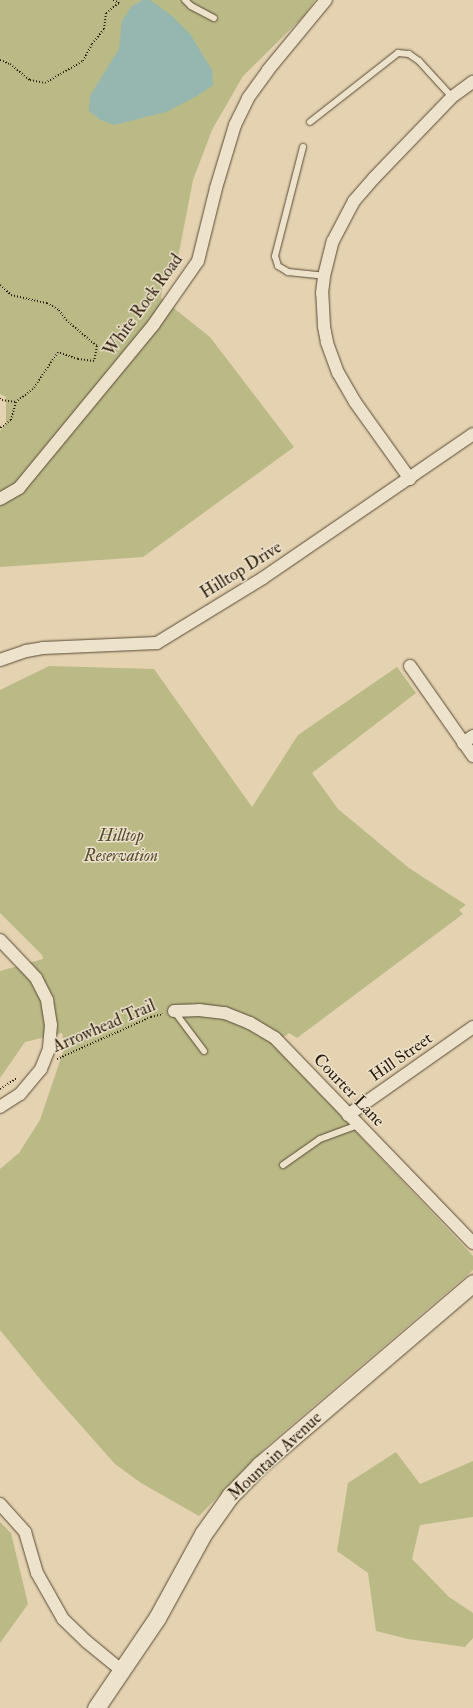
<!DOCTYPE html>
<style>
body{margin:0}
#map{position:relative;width:473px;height:1708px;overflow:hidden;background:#e4d2b1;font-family:"IM FELL Double Pica",serif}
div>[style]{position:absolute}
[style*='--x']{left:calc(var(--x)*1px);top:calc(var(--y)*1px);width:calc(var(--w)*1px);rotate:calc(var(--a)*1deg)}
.green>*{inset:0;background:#baba87}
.water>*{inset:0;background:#95b7b0}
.path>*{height:2px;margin-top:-1px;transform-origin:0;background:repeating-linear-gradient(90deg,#2b1c0b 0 1px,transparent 0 3px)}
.roads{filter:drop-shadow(0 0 1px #594a34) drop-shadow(0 0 1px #594a34)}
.lane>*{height:6px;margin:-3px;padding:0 3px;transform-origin:3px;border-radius:3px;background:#ede2cc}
.street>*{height:12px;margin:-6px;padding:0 6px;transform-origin:6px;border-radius:6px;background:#ede2cc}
.secondary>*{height:17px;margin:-8.5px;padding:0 8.5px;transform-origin:8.5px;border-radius:8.5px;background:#ede2cc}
span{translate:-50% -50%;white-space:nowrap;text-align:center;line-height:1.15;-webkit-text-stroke:3px #ede2cc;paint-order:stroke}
.street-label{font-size:17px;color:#2b1c0b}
.park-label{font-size:17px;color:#564b30;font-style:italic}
</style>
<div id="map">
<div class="green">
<div style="clip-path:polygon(0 0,315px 0,304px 16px,243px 76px,212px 130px,193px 180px,176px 268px,163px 284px,161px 298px,210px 337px,294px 447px,143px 557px,0 567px,0 431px,6px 423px,6px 397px,0 394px)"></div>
<div style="clip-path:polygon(49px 666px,154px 669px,252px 807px,298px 735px,397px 667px,416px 693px,312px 773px,338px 809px,409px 868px,466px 905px,459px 910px,463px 914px,297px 1038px,289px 1033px,276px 1043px,343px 1118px,473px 1256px,473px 1270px,267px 1446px,199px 1516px,141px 1483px,115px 1464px,44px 1384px,0 1330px,0 1169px,19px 1153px,40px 1120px,65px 1046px,62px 1033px,25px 1042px,0 1078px,0 971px,43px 959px,42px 955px,0 913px,0 690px)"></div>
<div style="clip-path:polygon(396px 1452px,420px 1484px,473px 1461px,473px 1517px,420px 1525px,412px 1559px,449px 1597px,473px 1613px,473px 1638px,465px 1647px,408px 1639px,376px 1631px,368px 1573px,337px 1551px,348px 1483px)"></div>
<div style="clip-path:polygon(0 1522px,11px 1533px,28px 1604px,0 1643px)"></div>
</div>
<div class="water">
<div style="clip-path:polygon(143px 0,150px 0,171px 15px,190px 34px,212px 70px,213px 85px,197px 96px,166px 112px,114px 125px,101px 120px,89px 111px,90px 96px,119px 49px,122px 21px,132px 6px)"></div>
</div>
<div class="path">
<div style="--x:113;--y:0;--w:7;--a:27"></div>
<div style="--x:0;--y:60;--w:11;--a:22"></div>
<div style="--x:10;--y:64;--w:26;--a:39"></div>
<div style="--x:30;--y:80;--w:15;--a:11"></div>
<div style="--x:45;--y:83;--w:44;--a:-30.1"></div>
<div style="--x:83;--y:61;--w:19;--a:-62"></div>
<div style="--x:92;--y:44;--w:19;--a:-51"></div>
<div style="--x:104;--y:29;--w:16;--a:-83"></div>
<div style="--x:106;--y:13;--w:16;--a:-38"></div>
<div style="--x:0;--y:285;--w:15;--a:42"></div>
<div style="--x:11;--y:295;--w:37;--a:13"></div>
<div style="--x:47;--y:303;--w:14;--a:30"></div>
<div style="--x:59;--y:310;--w:12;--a:55"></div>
<div style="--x:66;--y:320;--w:40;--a:40"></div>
<div style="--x:97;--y:346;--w:15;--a:101"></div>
<div style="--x:94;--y:361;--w:16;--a:-173"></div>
<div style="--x:78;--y:359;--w:21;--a:-161"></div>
<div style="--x:58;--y:352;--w:45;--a:124"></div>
<div style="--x:33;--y:389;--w:21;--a:143"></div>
<div style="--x:16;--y:402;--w:19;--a:106"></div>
<div style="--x:11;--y:420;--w:14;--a:144"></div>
<div style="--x:0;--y:398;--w:3;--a:45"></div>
<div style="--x:2;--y:400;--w:14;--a:8"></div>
<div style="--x:57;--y:1059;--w:103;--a:-24.1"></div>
<div style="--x:151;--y:1017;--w:12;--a:-14"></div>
<div style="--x:0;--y:1089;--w:20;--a:-33"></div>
</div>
<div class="roads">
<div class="lane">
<div style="--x:185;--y:0;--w:8;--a:45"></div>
<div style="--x:191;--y:6;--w:26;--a:28"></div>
<div style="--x:310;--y:122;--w:112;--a:-38.1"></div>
<div style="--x:398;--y:53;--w:11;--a:5"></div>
<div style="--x:409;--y:54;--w:12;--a:35"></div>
<div style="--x:419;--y:61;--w:49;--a:47.5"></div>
<div style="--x:303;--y:147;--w:113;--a:104.4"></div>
<div style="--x:275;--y:256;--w:10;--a:73"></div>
<div style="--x:278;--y:266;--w:12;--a:31"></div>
<div style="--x:288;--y:272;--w:36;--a:6"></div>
<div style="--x:174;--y:1011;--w:50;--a:53.1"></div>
<div style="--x:283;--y:1165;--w:45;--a:-35.1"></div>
<div style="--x:320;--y:1139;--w:40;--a:-20.2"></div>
</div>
<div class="street">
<div style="--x:410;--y:479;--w:95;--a:-125.5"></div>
<div style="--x:355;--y:402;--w:34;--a:-120"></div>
<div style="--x:338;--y:373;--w:33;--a:-110"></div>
<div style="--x:327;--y:342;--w:16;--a:-101"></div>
<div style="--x:324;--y:326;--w:33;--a:-93"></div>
<div style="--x:322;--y:293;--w:17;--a:-83"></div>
<div style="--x:324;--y:276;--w:36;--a:-76"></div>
<div style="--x:333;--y:241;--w:45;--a:-62.3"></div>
<div style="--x:354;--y:201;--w:30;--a:-49"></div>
<div style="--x:374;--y:178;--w:112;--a:-46.1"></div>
<div style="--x:452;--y:97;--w:26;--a:-36"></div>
<div style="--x:0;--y:499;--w:22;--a:-30"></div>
<div style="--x:19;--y:488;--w:212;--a:-50.5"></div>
<div style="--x:154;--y:324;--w:77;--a:-55.1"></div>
<div style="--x:198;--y:261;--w:75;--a:-76.1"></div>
<div style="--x:216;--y:188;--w:66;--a:-73.2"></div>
<div style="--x:235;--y:125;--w:30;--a:-64"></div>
<div style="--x:248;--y:98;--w:34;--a:-54"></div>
<div style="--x:268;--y:70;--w:91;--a:-50.4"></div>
<div style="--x:0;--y:660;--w:28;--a:-19"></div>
<div style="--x:26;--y:651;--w:17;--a:-10"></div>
<div style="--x:43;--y:648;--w:114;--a:-2.5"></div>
<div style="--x:157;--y:643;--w:124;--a:-31.5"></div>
<div style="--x:263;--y:578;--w:255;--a:-34.4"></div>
<div style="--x:410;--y:666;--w:110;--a:55"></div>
<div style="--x:463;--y:743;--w:12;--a:-35"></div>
<div style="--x:0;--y:940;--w:52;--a:46.5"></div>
<div style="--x:36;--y:978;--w:25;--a:63"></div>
<div style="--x:47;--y:1000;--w:25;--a:81"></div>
<div style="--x:51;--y:1025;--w:24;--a:95"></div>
<div style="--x:49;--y:1049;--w:22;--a:112"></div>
<div style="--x:41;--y:1069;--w:33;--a:130"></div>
<div style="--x:20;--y:1094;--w:24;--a:147"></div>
<div style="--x:174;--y:1011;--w:25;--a:-2"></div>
<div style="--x:199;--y:1010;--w:26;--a:7"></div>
<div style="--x:225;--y:1013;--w:27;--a:22"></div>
<div style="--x:250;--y:1023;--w:29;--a:31"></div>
<div style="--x:275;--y:1038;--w:285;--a:46"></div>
<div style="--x:348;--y:1115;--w:153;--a:-35.1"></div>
<div style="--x:0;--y:1504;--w:38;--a:48"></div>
<div style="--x:25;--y:1532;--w:43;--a:73.7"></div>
<div style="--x:37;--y:1573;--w:53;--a:60.5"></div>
<div style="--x:63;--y:1619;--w:33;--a:44"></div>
<div style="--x:87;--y:1642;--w:44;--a:39.5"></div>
</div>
<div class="secondary">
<div style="--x:96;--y:1708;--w:109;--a:-55.9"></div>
<div style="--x:157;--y:1618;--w:96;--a:-61.3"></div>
<div style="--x:203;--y:1534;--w:47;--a:-54.6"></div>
<div style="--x:230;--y:1496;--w:43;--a:-45.9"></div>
<div style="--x:260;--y:1465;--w:280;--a:-40.5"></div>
</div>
</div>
<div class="street-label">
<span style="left:143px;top:305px;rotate:-54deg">White Rock Road</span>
<span style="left:241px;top:570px;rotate:-32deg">Hilltop Drive</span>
<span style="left:104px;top:1026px;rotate:-23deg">Arrowhead Trail</span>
<span style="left:401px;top:1057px;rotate:-35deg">Hill Street</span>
<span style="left:349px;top:1090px;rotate:46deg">Courter Lane</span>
<span style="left:275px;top:1456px;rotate:-43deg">Mountain Avenue</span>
</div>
<div class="park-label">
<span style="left:121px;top:846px">Hilltop<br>Reservation</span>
</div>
</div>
